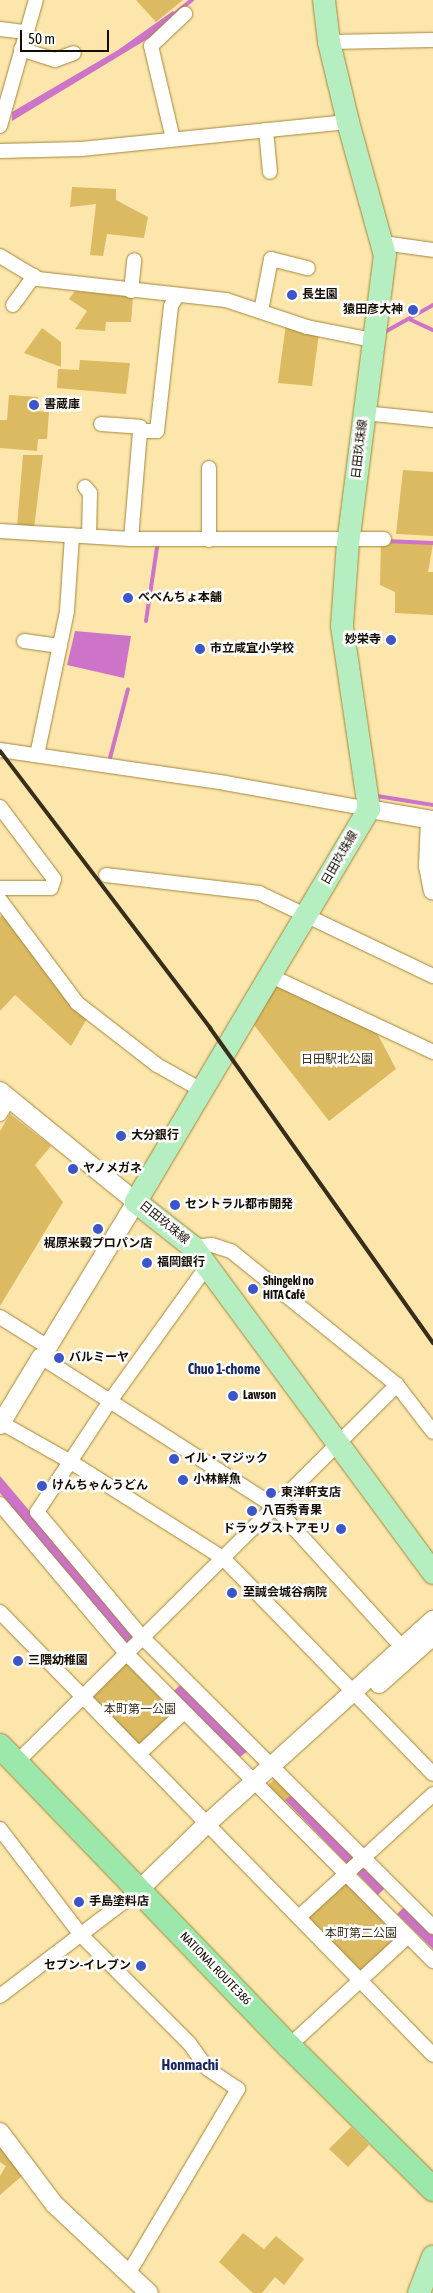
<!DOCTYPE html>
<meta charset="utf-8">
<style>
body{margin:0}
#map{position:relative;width:433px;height:2293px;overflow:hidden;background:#fde6ab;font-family:"Asap Condensed","Noto Sans JP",sans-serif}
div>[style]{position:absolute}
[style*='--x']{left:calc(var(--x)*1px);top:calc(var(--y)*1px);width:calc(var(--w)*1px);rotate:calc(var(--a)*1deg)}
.green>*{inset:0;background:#dbba61}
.water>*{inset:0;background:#cd73c8}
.stream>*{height:4px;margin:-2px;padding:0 2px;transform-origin:2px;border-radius:2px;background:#cd73c8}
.roads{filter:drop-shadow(0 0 1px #a2873c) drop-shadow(0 0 1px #a2873c)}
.minor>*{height:14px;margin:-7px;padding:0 7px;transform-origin:7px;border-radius:7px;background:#fff}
.tertiary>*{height:18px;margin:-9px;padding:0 9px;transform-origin:9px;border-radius:9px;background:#fff}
.primary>*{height:22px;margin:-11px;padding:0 11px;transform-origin:11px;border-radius:11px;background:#b5eec0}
.trunk>*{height:24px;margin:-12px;padding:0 12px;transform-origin:12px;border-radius:12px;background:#9ce8ab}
.rail>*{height:4px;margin:-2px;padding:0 2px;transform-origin:2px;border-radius:2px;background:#382d1a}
.dots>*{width:14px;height:14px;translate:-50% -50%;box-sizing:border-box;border:2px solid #fff;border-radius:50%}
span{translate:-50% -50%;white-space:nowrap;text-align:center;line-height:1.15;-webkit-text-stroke:5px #fff;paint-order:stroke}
.poi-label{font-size:12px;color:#140c00;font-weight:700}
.left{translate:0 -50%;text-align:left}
.right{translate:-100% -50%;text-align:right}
.street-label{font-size:12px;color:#140c00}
.park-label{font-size:12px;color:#39301a}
.neighbourhood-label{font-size:14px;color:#1a285f;font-weight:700}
.quarter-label{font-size:15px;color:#1a285f;font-weight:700}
.scale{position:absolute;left:20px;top:30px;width:89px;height:22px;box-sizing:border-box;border:2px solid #140c00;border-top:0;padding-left:6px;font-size:15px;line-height:18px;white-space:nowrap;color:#140c00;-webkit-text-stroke:4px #fff;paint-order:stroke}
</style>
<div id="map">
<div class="green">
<div style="clip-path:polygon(136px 0,183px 0,156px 22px)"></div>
<div style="clip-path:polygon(72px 187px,116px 189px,116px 200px,148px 217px,144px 238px,107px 234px,103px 256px,90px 255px,96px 204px,70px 207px)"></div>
<div style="clip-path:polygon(75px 291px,133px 297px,131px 322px,106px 322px,105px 331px,75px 329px,87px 311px,69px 299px)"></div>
<div style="clip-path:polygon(286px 324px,319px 333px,312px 386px,278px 383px)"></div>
<div style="clip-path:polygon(42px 328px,61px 342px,61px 367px,24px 353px)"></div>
<div style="clip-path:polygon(80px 360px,130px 363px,126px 394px,57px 388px,58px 369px,79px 370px)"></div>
<div style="clip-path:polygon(9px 395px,38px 397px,37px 411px,49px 412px,47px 439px,38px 439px,37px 451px,0 448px,0 420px,7px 420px)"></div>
<div style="clip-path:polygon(23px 455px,43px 455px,34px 528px,17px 527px)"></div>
<div style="clip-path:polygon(403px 470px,433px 472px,433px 536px,396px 534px)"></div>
<div style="clip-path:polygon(381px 542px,433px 544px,428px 572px,433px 572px,433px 615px,395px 613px,395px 592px,380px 585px)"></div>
<div style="clip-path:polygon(5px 913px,88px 1017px,71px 1046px,15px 995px,0 1011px,0 917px)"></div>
<div style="clip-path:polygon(278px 983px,377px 1033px,396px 1069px,329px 1121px,254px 1025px)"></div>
<div style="clip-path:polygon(10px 1114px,51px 1146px,35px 1165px,63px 1202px,0 1306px,0 1131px)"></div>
<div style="clip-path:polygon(126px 1660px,177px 1711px,141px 1747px,87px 1693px)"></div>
<div style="clip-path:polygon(277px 1777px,294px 1793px,285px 1801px,349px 1867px,344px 1870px,268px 1790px,269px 1784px)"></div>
<div style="clip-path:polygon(347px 1881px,399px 1932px,399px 1938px,362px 1972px,308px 1917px)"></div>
<div style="clip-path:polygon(351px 2127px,369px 2145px,348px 2167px,329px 2149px)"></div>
<div style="clip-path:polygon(0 2139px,24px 2174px,0 2195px,0 2176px,6px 2166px,0 2162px)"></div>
<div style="clip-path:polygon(243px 2233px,264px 2249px,276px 2236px,304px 2259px,284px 2285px,275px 2277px,262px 2293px,253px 2293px,219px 2262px)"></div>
</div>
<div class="water">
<div style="clip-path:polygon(173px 11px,177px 16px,154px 35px,12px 121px,12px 112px,118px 50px)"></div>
<div style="clip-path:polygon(75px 631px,131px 636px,124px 678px,67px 665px)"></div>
<div style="clip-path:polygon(0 1476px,135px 1636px,126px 1644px,0 1493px)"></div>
<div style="clip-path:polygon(182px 1683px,249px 1750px,240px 1757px,173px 1692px)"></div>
<div style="clip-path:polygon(294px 1793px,358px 1858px,349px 1866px,285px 1800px)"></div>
<div style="clip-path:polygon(364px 1864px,386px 1887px,378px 1895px,356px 1872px)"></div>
<div style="clip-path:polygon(405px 1906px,433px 1934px,433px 1949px,397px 1914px)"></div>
</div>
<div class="stream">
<div style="--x:172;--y:16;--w:26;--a:-39"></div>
<div style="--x:409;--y:319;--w:26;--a:25"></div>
<div style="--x:383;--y:333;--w:57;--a:-29.2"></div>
<div style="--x:385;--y:541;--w:48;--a:2.4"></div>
<div style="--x:146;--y:621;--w:81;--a:-81.5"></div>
<div style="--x:109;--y:762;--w:75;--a:-75.4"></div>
<div style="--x:377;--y:796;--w:57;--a:9.1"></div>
</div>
<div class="roads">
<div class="minor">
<div style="--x:0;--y:29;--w:26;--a:7"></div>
<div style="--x:329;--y:42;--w:104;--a:-1.1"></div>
<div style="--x:21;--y:49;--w:36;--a:18"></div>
<div style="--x:55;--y:60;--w:20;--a:-20"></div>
<div style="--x:0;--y:126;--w:131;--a:-74.1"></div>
<div style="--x:266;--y:130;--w:42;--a:84.6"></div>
<div style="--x:173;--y:139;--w:96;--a:-103.3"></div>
<div style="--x:151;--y:46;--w:47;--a:-43.3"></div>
<div style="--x:0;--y:151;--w:81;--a:-1.4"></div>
<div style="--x:81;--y:149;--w:268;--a:-5.8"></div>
<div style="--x:383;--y:243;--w:50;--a:8"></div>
<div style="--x:0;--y:256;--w:44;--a:31.2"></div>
<div style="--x:38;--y:279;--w:189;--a:6.4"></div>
<div style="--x:226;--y:300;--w:85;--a:18.4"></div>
<div style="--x:307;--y:327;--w:66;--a:11.3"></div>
<div style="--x:131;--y:291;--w:31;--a:-84"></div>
<div style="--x:13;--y:305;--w:36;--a:-54"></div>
<div style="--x:261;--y:311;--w:53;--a:-79.1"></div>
<div style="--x:271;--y:259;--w:38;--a:14"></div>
<div style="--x:364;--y:413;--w:69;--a:5.8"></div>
<div style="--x:101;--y:424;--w:39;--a:4"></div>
<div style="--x:140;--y:427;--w:4;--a:90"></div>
<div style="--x:85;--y:487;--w:8;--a:50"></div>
<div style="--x:90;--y:493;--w:43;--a:91.3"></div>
<div style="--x:0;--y:531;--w:131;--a:3.5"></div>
<div style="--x:131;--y:539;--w:253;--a:0"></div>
<div style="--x:131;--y:539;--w:108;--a:-85.2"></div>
<div style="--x:140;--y:431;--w:17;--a:0"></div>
<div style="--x:157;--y:431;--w:126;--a:-83.6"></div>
<div style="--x:171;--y:306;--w:12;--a:-59"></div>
<div style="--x:209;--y:540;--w:72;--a:-90"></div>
<div style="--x:24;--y:641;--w:36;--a:8"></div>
<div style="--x:0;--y:750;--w:227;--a:8.3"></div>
<div style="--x:225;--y:783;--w:146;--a:10.2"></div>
<div style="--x:37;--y:755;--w:147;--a:-78.2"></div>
<div style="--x:67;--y:611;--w:76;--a:-86.2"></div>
<div style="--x:0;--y:807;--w:90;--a:53.1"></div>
<div style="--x:54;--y:879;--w:9;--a:108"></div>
<div style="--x:51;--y:888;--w:51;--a:180"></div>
<div style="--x:106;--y:875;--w:154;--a:6.7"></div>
<div style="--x:259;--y:893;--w:193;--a:25.5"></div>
<div style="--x:0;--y:900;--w:129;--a:53.2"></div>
<div style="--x:77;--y:1003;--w:101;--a:37.8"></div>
<div style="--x:157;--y:1065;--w:45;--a:29.4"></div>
<div style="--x:271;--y:976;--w:179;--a:25.1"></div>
<div style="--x:0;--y:1114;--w:17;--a:-59"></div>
<div style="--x:193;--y:1247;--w:19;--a:-6"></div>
<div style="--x:212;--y:1245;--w:20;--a:18"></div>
<div style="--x:231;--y:1251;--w:213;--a:38.9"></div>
<div style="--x:397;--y:1385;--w:59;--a:52.5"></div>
<div style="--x:207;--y:1266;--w:166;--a:125.7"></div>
<div style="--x:110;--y:1401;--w:133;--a:123.3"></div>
<div style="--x:37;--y:1512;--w:163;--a:50"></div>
<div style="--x:142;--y:1637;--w:411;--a:44.9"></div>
<div style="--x:0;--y:1317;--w:57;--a:32"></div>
<div style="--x:48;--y:1347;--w:12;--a:125"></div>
<div style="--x:41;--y:1357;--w:277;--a:32.6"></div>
<div style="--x:274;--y:1506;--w:190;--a:47.8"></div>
<div style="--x:0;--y:1422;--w:81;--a:29.4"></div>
<div style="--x:71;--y:1462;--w:180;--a:32.3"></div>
<div style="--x:223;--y:1558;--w:301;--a:45.8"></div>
<div style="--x:0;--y:1504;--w:195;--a:49.8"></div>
<div style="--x:126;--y:1653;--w:435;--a:45.1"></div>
<div style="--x:0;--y:1612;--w:619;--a:45.65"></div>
<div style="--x:140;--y:1753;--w:60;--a:-43"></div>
<div style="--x:16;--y:1763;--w:537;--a:-44.77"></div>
<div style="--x:0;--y:1829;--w:133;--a:52.6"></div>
<div style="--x:81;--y:1935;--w:153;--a:45"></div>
<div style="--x:189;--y:2043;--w:32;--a:54"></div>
<div style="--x:208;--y:2069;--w:36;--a:34"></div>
<div style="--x:238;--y:2089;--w:215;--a:120.7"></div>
<div style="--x:299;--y:1917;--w:182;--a:-42.5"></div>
<div style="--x:0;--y:1996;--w:175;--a:-37.3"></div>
<div style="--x:289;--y:2046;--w:162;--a:-42.7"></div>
</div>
<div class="tertiary">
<div style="--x:369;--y:809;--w:65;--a:9.8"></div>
<div style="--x:430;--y:820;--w:46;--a:92.5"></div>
<div style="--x:428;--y:866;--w:25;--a:79"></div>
<div style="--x:0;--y:1091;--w:176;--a:39.2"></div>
<div style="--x:136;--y:1202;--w:170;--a:121.3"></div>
<div style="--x:0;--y:1425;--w:79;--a:-58.9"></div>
<div style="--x:379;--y:1684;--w:72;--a:-41.6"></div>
<div style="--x:139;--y:1890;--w:96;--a:-44.2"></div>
<div style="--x:208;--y:1823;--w:303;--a:-42.1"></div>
<div style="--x:0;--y:2132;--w:90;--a:53.1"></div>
<div style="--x:54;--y:2204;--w:130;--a:43.1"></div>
</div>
<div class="primary">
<div style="--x:324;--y:0;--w:42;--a:83.2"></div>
<div style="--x:329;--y:42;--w:82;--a:76.6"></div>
<div style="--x:348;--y:122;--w:138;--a:74.5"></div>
<div style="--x:385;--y:255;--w:289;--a:97.3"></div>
<div style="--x:348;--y:542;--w:84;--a:94.1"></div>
<div style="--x:342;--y:626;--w:185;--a:81.6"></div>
<div style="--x:369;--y:809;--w:457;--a:120.7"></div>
<div style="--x:136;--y:1202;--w:73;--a:38.3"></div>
<div style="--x:193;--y:1247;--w:405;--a:53.6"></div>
<div style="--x:419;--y:2293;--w:39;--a:-69"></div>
</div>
<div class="trunk">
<div style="--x:0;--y:1746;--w:417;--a:46.1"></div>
<div style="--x:289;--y:2046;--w:203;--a:44.8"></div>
</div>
</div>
<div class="rail">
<div style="--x:0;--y:751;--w:348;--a:52.8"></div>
<div style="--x:210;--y:1028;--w:386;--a:54.7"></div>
</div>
<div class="dots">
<div style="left:292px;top:295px;background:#3c56c9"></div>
<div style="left:413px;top:310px;background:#3c56c9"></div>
<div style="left:34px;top:405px;background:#3c56c9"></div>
<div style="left:128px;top:598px;background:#3c56c9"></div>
<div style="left:391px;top:640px;background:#3c56c9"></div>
<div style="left:200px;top:649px;background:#3c56c9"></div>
<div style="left:121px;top:1136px;background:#3c56c9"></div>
<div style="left:73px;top:1169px;background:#3c56c9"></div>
<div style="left:175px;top:1205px;background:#3c56c9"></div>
<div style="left:98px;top:1229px;background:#3c56c9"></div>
<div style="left:147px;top:1263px;background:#3c56c9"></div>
<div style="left:253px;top:1289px;background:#3c56c9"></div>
<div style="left:59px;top:1358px;background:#3c56c9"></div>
<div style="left:233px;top:1396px;background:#3c56c9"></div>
<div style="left:174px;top:1459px;background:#3c56c9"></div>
<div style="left:183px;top:1480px;background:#3c56c9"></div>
<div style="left:42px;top:1486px;background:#3c56c9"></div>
<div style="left:271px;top:1493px;background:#3c56c9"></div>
<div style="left:252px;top:1511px;background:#3c56c9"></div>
<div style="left:341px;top:1529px;background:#3c56c9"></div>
<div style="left:232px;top:1593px;background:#3c56c9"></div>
<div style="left:18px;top:1661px;background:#3c56c9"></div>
<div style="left:79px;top:1902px;background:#3c56c9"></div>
<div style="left:141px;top:1966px;background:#3c56c9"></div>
</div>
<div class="poi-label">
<span class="left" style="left:302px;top:295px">長生園</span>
<span class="right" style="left:403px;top:310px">猿田彦大神</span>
<span class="left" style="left:44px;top:405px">書蔵庫</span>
<span class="left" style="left:138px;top:598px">べべんちょ本舗</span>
<span class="right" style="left:381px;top:640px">妙栄寺</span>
<span class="left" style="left:210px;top:649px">市立咸宜小学校</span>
<span class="left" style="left:131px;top:1136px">大分銀行</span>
<span class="left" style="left:83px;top:1169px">ヤノメガネ</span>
<span class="left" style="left:185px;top:1205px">セントラル都市開発</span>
<span style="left:98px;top:1244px">梶原米穀プロパン店</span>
<span class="left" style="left:157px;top:1263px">福岡銀行</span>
<span class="left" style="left:263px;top:1289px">Shingeki no<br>HITA Café</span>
<span class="left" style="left:69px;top:1358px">バルミーヤ</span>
<span class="left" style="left:243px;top:1396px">Lawson</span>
<span class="left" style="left:184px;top:1459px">イル・マジック</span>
<span class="left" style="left:193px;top:1480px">小林鮮魚</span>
<span class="left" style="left:52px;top:1486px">けんちゃんうどん</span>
<span class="left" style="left:281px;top:1493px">東洋軒支店</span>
<span class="left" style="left:262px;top:1511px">八百秀青果</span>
<span class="right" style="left:331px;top:1529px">ドラッグストアモリ</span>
<span class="left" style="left:243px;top:1593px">至誠会城谷病院</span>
<span class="left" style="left:28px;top:1661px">三隈幼稚園</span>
<span class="left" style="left:89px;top:1902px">手島塗料店</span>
<span class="right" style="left:131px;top:1966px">セブン-イレブン</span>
</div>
<div class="street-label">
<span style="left:360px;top:449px;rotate:-83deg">日田玖珠線</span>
<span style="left:340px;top:858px;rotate:-60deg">日田玖珠線</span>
<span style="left:164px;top:1223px;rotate:39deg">日田玖珠線</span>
<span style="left:215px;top:1969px;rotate:46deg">NATIONAL ROUTE 386</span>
</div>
<div class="park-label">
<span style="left:337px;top:1060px">日田駅北公園</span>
<span style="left:140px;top:1710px">本町第一公園</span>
<span style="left:361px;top:1934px">本町第二公園</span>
</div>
<div class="neighbourhood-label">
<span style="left:224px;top:1369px">Chuo 1-chome</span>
</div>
<div class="quarter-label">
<span style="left:190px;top:2065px">Honmachi</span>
</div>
<div class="scale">50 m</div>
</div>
